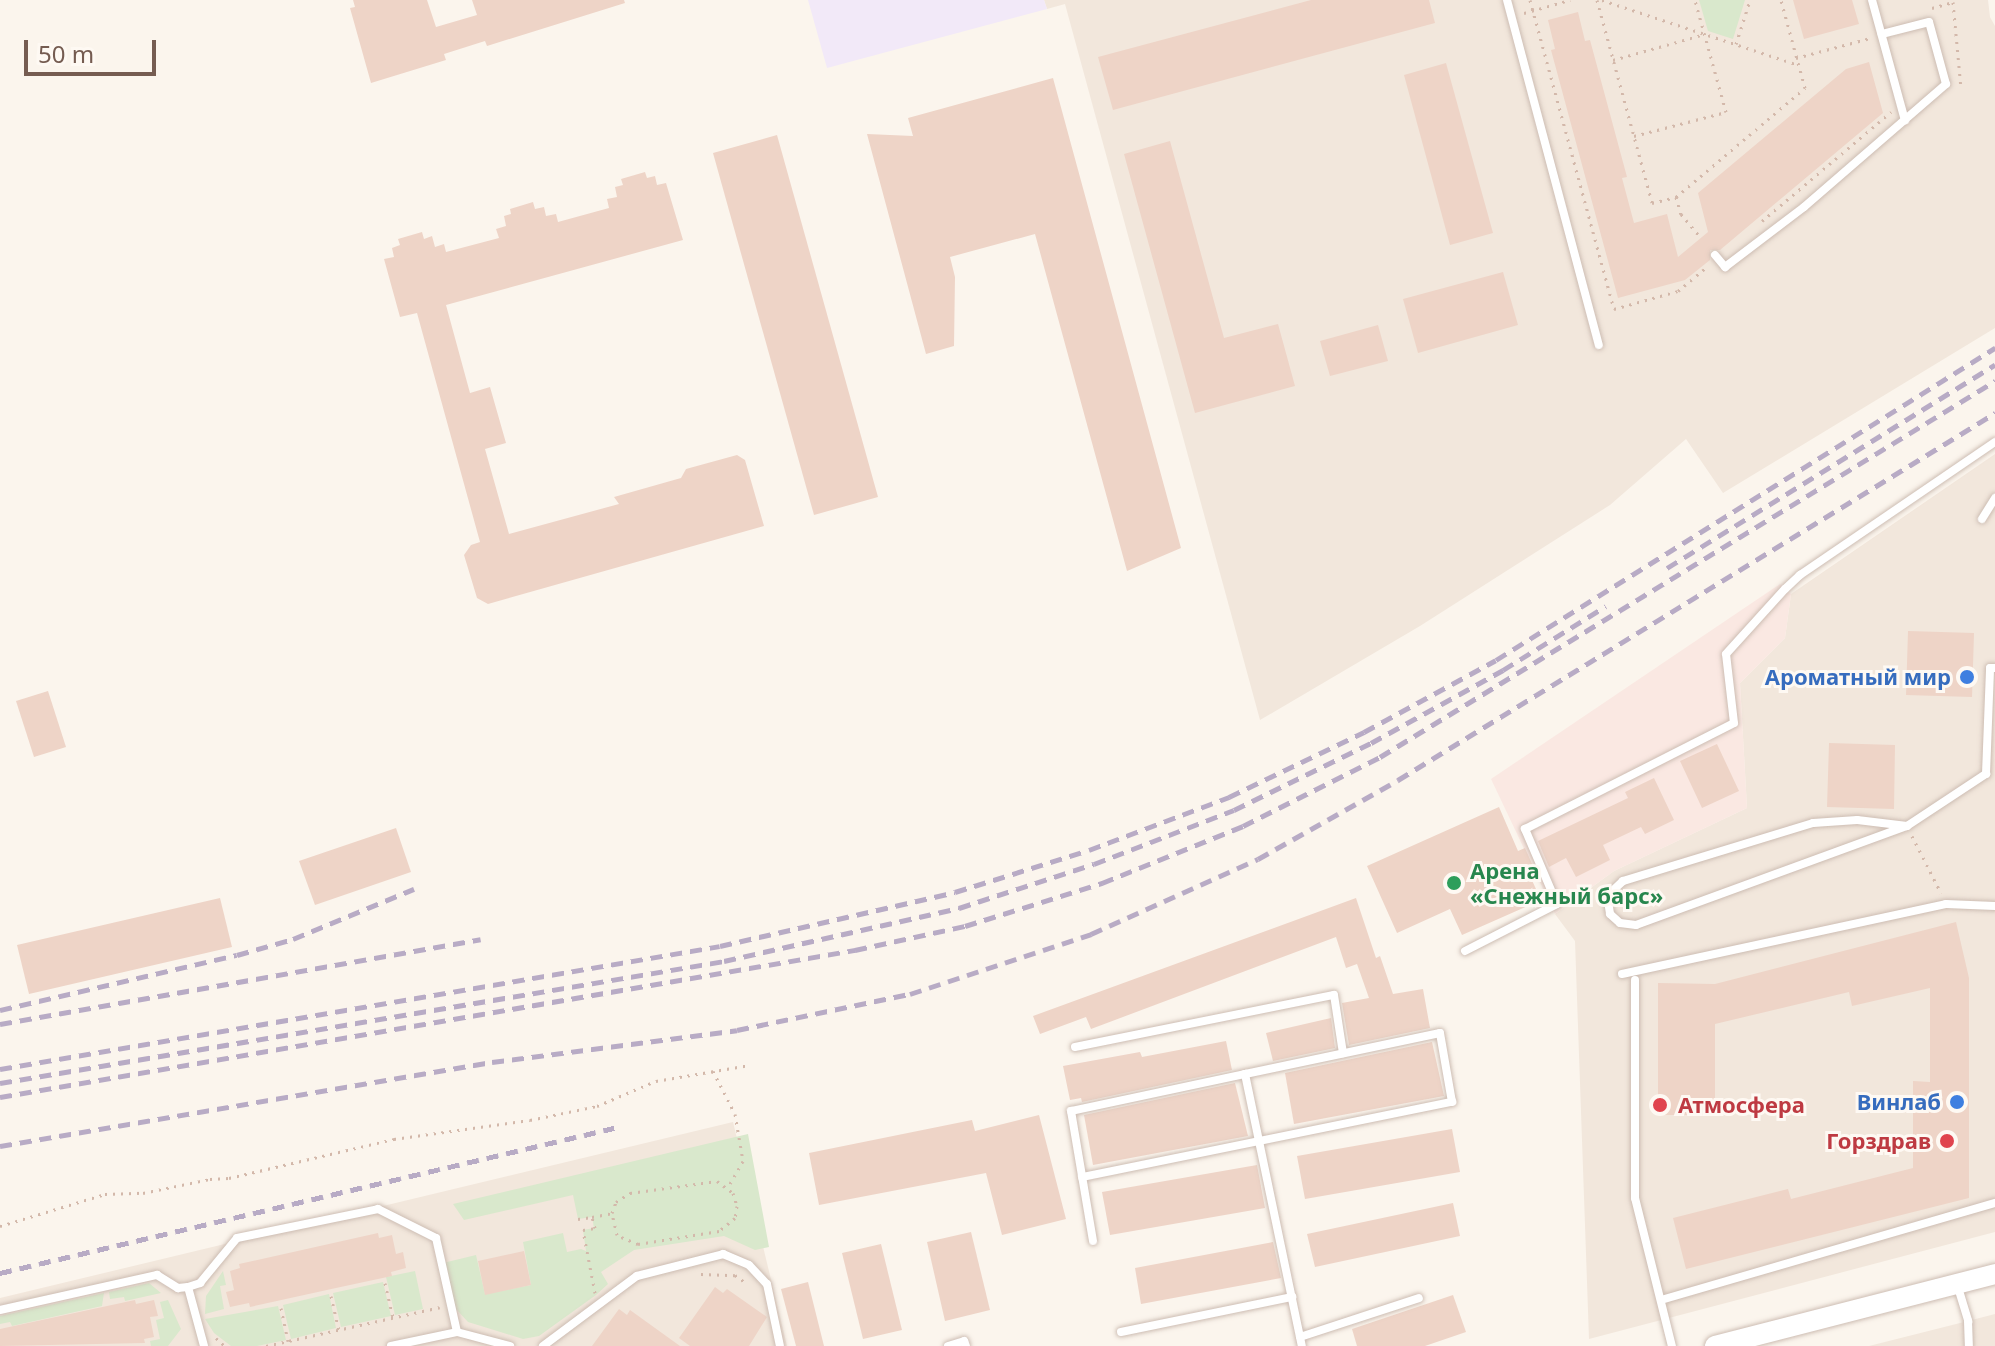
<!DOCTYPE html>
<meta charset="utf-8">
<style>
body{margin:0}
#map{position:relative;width:1995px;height:1346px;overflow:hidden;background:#fbf5ed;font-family:"Noto Sans",sans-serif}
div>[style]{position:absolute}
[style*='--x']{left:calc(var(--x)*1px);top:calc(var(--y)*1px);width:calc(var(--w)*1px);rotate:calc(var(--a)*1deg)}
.residential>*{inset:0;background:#f2e7dc}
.commercial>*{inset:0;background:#fae8e2}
.education>*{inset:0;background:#f2e9f8}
.green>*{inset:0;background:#d9e8cc}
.building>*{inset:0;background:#eed4c7}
.path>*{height:3px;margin-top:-1.5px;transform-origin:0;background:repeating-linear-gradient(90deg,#d3b8aa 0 2px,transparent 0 8px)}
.roads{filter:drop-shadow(0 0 2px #cdbdb3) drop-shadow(0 0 2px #cdbdb3)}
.service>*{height:8px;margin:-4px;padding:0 4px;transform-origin:4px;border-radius:4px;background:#fff}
.tertiary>*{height:20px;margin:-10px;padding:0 10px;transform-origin:10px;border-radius:10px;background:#fff}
.rail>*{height:5px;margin-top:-2.5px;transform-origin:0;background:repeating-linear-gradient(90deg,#b8abc5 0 12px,transparent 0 20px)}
.dots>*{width:22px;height:22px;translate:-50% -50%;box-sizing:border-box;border:4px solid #fef9f3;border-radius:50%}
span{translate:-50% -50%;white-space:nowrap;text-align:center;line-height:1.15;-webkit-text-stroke:6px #fef9f3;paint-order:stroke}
.shop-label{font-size:22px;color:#366cbe;font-weight:700}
.right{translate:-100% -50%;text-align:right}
.leisure-label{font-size:22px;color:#27864d;font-weight:700}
.left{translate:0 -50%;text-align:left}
.health-label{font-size:22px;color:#be3a42;font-weight:700}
.scale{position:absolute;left:24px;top:40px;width:132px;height:36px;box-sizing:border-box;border:4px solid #755c51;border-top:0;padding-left:10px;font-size:24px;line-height:28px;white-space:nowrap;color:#755c51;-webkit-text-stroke:6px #fef9f3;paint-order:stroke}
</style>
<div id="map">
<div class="residential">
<div style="clip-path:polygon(1044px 0,1988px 0,1990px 17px,1995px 26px,1995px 328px,1723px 493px,1686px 439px,1610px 505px,1420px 626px,1260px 720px,1065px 4px,1047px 9px)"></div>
<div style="clip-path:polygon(1995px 454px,1995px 1232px,1589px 1339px,1575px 941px,1555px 914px,1614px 871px,1747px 808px,1740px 683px,1785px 638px,1791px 594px)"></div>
<div style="clip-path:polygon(733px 1122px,787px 1346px,0 1346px,0 1298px)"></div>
<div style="clip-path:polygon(1995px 1314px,1995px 1346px,1869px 1346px,1968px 1321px)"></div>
</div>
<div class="commercial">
<div style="clip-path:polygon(1780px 584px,1791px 594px,1785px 638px,1740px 683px,1747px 808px,1614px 871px,1555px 914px,1491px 779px)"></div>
</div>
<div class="education">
<div style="clip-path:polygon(808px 0,1044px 0,1047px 9px,827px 68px)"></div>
</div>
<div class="green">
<div style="clip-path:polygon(1699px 0,1745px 0,1733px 39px,1708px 31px)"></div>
<div style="clip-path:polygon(748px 1134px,769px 1247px,755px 1250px,724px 1236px,634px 1250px,601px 1272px,608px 1284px,596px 1295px,539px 1336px,523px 1339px,468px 1322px,456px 1309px,443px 1263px,476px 1255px,485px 1294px,531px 1285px,523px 1242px,563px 1233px,567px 1252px,581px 1249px,586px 1251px,583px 1230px,594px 1228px,592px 1217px,578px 1219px,573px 1195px,464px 1220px,453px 1204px)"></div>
<div style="clip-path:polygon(223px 1271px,226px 1285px,220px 1286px,224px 1309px,205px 1314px,206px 1296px)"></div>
<div style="clip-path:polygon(415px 1271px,423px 1309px,395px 1315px,386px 1277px)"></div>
<div style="clip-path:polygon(383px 1282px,391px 1316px,341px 1327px,333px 1293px)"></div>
<div style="clip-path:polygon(149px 1283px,161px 1293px,125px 1301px,124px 1297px,110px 1299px,109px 1292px)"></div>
<div style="clip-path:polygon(104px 1293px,102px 1306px,12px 1326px,10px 1322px,0 1324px,0 1316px)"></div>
<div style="clip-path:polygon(329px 1294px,336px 1328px,291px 1339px,283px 1305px)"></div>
<div style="clip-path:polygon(168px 1300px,181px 1329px,168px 1346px,151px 1346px,150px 1341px,160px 1339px,156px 1320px,164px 1318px,160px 1302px)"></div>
<div style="clip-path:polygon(278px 1306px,286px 1340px,257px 1346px,231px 1346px,214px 1333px,205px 1319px)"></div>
</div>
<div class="building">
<div style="clip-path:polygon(353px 0,427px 0,436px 27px,477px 15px,472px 0,624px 0,625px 3px,487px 46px,485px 41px,444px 54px,446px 60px,371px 83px,350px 8px,355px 7px)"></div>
<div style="clip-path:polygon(1311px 0,1429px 0,1435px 23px,1113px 110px,1098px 57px)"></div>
<div style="clip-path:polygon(1793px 0,1852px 0,1859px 24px,1804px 39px)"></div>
<div style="clip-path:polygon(1578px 12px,1585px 41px,1590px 40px,1627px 177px,1622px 178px,1634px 223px,1667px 214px,1678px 257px,1708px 232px,1698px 193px,1846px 69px,1869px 62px,1883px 113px,1720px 250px,1710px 250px,1710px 260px,1685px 280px,1618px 298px,1551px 50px,1555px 49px,1548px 20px)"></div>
<div style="clip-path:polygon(1446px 63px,1493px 233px,1450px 245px,1404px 75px)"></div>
<div style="clip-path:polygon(1053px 78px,1181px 548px,1127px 571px,1035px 234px,950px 257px,955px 277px,954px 346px,926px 354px,867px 134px,913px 136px,908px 118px)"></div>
<div style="clip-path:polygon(777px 135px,878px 497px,814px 515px,713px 153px)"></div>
<div style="clip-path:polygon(1170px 141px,1224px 338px,1278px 324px,1295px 386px,1195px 413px,1124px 154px)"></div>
<div style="clip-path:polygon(645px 172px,647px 178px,655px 176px,657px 185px,666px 183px,683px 240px,446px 305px,470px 393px,490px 387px,506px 443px,485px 449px,509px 534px,619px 504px,614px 497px,681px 478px,686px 469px,737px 455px,745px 460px,764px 526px,488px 604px,477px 598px,464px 555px,471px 545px,480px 542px,417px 313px,400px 317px,384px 259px,394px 257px,392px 248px,400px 245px,398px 239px,422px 232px,424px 239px,432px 236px,435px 247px,444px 244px,446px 252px,499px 238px,496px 229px,506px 226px,504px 216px,511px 214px,510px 209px,533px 202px,535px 209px,544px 207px,546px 216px,556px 214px,558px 222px,609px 208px,607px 199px,617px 197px,615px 187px,623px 185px,621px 179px)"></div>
<div style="clip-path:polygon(1503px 272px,1518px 325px,1418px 353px,1403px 299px)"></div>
<div style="clip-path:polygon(1378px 325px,1388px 361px,1330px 376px,1320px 341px)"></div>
<div style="clip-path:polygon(1908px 631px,1974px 633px,1972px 697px,1906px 695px)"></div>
<div style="clip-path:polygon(48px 691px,66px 747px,34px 757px,16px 701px)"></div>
<div style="clip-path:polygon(1829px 743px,1895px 745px,1894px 809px,1827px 807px)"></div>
<div style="clip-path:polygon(1717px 744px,1739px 791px,1702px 808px,1680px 761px)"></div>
<div style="clip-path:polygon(1654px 778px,1674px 820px,1645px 834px,1641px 827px,1603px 845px,1610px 860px,1576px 877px,1566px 858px,1549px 867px,1538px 841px,1628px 798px,1625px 792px)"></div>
<div style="clip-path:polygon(1499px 807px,1518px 851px,1525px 848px,1536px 873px,1530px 876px,1541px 900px,1462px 935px,1450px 909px,1397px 933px,1367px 866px)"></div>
<div style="clip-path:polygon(396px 828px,411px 872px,315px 905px,299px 861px)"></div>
<div style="clip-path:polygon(220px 898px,232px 947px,29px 994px,17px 945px)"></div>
<div style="clip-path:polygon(1356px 898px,1376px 958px,1380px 956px,1393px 994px,1423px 989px,1430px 1028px,1349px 1045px,1342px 1003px,1369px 998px,1357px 964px,1346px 968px,1336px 937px,1091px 1029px,1086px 1017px,1040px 1034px,1033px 1016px)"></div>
<div style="clip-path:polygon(1956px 922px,1969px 978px,1969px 1198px,1686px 1269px,1673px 1218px,1788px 1189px,1791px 1199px,1913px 1168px,1913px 1081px,1930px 1082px,1930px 988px,1852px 1006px,1849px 992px,1715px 1024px,1715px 1115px,1658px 1115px,1658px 983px,1715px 984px)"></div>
<div style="clip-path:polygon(1331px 1018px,1335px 1048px,1273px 1061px,1266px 1033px)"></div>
<div style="clip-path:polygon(1226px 1041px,1232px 1070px,1082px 1102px,1081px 1098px,1070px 1100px,1063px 1066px,1140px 1052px,1142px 1057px)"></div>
<div style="clip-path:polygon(1432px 1042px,1444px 1096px,1294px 1124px,1285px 1073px)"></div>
<div style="clip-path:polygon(1235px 1083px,1248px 1136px,1093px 1165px,1084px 1115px)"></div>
<div style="clip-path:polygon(1039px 1115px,1066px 1219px,1002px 1235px,986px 1173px,819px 1205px,809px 1153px,972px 1120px,975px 1131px)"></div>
<div style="clip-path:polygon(1452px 1129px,1460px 1172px,1305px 1199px,1297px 1156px)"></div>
<div style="clip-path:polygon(1257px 1165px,1265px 1208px,1110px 1235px,1102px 1192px)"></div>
<div style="clip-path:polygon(1453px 1203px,1460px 1236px,1315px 1267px,1307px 1234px)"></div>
<div style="clip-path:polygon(971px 1232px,990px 1310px,945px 1321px,927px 1242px)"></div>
<div style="clip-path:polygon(378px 1233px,379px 1238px,392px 1235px,396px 1254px,403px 1252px,406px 1268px,391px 1272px,392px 1276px,336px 1288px,250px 1307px,249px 1303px,230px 1307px,226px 1292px,234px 1290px,230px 1271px,240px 1268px,239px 1264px)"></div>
<div style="clip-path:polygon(1273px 1242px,1281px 1278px,1141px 1304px,1135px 1268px)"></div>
<div style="clip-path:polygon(881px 1244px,902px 1330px,863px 1339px,842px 1253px)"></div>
<div style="clip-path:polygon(524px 1251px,531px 1285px,485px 1295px,478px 1261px)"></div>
<div style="clip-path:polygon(808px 1282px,824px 1346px,796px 1346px,781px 1289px)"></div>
<div style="clip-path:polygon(715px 1287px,723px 1293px,727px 1289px,767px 1317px,749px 1346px,690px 1346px,679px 1338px)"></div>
<div style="clip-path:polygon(1453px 1295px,1466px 1332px,1425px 1346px,1357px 1346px,1352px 1329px)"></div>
<div style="clip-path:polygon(135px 1300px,136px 1304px,154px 1300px,158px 1316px,150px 1317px,154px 1337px,144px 1339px,145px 1343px,0 1346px,0 1329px)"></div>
<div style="clip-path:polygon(619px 1309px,627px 1315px,630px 1310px,680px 1346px,592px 1346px)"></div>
</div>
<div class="path">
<div style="--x:1530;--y:0;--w:320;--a:74.8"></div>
<div style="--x:1614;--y:309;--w:66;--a:-15.7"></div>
<div style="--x:1678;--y:291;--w:38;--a:-40"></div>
<div style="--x:1597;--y:0;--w:210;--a:74.8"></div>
<div style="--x:1652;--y:203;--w:25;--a:-14"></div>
<div style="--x:1676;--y:197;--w:169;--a:-40.2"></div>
<div style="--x:1805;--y:88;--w:91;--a:-105.3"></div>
<div style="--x:1602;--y:0;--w:206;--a:18.3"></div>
<div style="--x:1932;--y:8;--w:22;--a:-16"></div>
<div style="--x:1953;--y:2;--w:86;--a:84.7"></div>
<div style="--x:1524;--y:13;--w:48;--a:-15.8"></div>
<div style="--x:1736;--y:44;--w:46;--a:-72.3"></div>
<div style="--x:1796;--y:58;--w:77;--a:-15.1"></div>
<div style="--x:1613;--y:60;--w:96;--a:-15.8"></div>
<div style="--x:1634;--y:136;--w:95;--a:-14.6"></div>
<div style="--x:1726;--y:112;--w:116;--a:-105.5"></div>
<div style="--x:1676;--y:197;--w:18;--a:74"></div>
<div style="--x:1681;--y:214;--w:31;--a:50"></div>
<div style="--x:1762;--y:221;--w:169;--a:-40.2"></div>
<div style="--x:1912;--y:836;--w:64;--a:63"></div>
<div style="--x:713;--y:1071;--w:48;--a:62.9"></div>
<div style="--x:735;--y:1114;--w:48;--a:80.3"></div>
<div style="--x:743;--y:1161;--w:30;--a:120"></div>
<div style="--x:578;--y:1219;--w:14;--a:-8"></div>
<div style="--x:0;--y:1226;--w:110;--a:-16.9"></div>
<div style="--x:105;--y:1194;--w:38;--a:-2"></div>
<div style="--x:143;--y:1193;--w:68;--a:-11.8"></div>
<div style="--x:210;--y:1179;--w:19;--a:-3"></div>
<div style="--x:229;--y:1178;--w:170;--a:-13.3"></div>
<div style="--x:394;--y:1139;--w:137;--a:-8"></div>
<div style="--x:530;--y:1120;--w:68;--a:-11.8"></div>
<div style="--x:597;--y:1106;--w:64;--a:-23"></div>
<div style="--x:656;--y:1081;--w:95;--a:-9.7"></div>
<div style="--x:701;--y:1274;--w:34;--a:2"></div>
<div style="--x:735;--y:1275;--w:14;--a:36"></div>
<div style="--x:385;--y:1283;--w:36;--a:77"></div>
<div style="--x:595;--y:1293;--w:64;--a:-100.8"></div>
<div style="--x:583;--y:1230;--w:12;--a:-9"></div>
<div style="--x:595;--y:1228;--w:11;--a:-105"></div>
<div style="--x:592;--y:1217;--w:20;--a:-11"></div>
<div style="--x:612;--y:1213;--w:12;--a:-70"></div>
<div style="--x:616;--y:1202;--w:17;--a:-33"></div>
<div style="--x:630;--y:1193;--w:88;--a:-7.9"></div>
<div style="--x:717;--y:1181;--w:20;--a:37"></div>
<div style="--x:733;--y:1193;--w:14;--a:73"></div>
<div style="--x:737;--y:1206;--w:12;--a:99"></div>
<div style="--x:735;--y:1218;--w:21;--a:141"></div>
<div style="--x:719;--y:1231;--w:82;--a:170.9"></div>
<div style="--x:638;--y:1244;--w:23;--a:-157"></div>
<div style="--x:617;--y:1235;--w:23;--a:-103"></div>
<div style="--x:331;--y:1296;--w:35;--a:77"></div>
<div style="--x:281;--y:1308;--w:34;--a:78"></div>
<div style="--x:216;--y:1338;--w:12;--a:42"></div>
<div style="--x:266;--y:1346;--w:178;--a:-12.6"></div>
</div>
<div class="roads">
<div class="service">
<div style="--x:1507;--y:0;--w:357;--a:75.1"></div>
<div style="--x:1872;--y:0;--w:125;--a:74.7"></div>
<div style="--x:1715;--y:255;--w:16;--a:50"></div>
<div style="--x:1725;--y:267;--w:99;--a:-37.2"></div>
<div style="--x:1804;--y:207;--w:188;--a:-40.9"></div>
<div style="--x:1946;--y:84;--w:64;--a:-105.3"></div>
<div style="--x:1929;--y:22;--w:49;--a:165.7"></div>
<div style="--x:1982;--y:519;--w:25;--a:-58"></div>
<div style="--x:1907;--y:826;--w:50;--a:-173.2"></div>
<div style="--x:1857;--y:820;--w:44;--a:176.1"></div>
<div style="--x:1813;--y:823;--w:199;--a:163"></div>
<div style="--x:1623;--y:881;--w:16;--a:137"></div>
<div style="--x:1611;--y:892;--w:9;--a:108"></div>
<div style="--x:1608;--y:901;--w:13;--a:81"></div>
<div style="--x:1610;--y:914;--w:13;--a:42"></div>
<div style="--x:1620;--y:923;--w:16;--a:7"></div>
<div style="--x:1636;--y:925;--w:289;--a:-20.1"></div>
<div style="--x:1907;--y:826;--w:95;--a:-33.4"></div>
<div style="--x:1986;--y:774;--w:106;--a:-87.8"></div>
<div style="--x:1990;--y:668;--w:5;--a:0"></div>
<div style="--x:1465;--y:951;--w:103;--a:-27.1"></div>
<div style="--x:1557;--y:904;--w:82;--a:-113.1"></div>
<div style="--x:1525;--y:829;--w:234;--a:-26.9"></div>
<div style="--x:1734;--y:723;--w:69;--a:-96.6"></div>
<div style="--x:1726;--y:654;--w:88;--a:-47.8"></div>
<div style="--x:1785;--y:589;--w:21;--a:-43"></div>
<div style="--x:1800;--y:575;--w:236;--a:-34.3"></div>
<div style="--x:1622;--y:974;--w:331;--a:-12.2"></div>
<div style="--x:1946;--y:904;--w:49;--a:2.3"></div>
<div style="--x:1635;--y:980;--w:218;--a:90"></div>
<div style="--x:1635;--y:1198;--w:153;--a:76"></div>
<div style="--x:1075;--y:1047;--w:264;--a:-11.4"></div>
<div style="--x:1334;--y:995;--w:59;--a:81.2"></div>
<div style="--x:1082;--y:1177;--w:378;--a:-11.5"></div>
<div style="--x:1452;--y:1102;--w:70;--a:-99.9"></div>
<div style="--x:1440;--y:1033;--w:199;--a:168.1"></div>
<div style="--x:1093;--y:1241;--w:132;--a:-99.6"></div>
<div style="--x:1071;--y:1111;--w:178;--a:-12"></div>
<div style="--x:1245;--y:1074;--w:278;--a:78.2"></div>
<div style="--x:1957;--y:1284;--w:39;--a:73"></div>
<div style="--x:1968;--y:1321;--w:25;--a:88"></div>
<div style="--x:188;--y:1287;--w:61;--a:74.8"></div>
<div style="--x:1661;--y:1300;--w:348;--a:-16.2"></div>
<div style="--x:0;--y:1310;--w:161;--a:-12.6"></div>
<div style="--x:157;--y:1275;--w:25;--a:32"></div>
<div style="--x:178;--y:1288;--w:10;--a:-6"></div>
<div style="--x:188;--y:1287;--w:13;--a:-18"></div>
<div style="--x:200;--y:1283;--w:58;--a:-50.6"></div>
<div style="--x:237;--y:1238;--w:144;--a:-11.6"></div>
<div style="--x:378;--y:1209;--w:65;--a:26.6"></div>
<div style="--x:436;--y:1238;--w:96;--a:77.4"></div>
<div style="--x:1121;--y:1332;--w:175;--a:-11.6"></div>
<div style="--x:1300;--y:1337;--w:125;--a:-18.1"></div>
<div style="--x:391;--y:1346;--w:67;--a:-12"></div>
<div style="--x:457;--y:1332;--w:55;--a:14.8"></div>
<div style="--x:543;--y:1346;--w:117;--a:-36.7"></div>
<div style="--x:637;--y:1276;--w:89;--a:-14.3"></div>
<div style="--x:723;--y:1254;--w:28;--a:23"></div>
<div style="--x:749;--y:1265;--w:26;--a:47"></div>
<div style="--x:767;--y:1284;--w:63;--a:78.2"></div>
<div style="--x:948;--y:1346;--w:17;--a:-17"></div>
<div style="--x:964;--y:1341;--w:5;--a:68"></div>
</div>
<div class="tertiary">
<div style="--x:1715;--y:1346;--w:289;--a:-14.4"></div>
</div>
</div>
<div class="rail">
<div style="--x:1667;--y:568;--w:386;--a:-31.8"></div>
<div style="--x:0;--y:1010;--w:243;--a:-13.1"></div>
<div style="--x:237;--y:955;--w:58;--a:-15.9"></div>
<div style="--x:293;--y:939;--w:131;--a:-22.5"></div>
<div style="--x:0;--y:1024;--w:488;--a:-10"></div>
<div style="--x:0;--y:1069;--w:730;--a:-9.69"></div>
<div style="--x:720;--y:946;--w:241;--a:-12.9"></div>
<div style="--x:955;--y:892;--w:140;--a:-17.4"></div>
<div style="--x:1089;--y:850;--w:150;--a:-20.7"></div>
<div style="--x:1229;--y:797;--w:150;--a:-25.7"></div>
<div style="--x:1364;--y:732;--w:150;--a:-28.6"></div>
<div style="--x:1496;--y:660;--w:589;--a:-32.02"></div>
<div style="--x:0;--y:1083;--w:734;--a:-9.56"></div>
<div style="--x:724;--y:961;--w:241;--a:-12.7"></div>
<div style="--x:959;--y:908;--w:142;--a:-18.1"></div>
<div style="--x:1094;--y:864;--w:150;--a:-21.1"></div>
<div style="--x:1234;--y:810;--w:153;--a:-26.1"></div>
<div style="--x:1371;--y:743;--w:151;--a:-28.9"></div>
<div style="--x:1503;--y:670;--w:121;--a:-31.9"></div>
<div style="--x:0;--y:1097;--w:868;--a:-9.76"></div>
<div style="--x:855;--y:950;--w:113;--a:-12.3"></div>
<div style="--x:965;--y:926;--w:144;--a:-17.4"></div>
<div style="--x:1102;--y:883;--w:152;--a:-22"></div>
<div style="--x:1243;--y:826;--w:153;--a:-26.7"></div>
<div style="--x:1380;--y:757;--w:721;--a:-31.44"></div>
<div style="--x:0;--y:1146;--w:499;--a:-9.7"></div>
<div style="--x:492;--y:1062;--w:247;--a:-7.4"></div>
<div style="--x:737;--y:1030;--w:177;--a:-11.8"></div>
<div style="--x:910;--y:994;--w:191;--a:-18.3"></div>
<div style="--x:1091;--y:934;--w:183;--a:-24.2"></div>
<div style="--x:1258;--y:859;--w:161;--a:-29.4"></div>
<div style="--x:1398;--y:780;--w:701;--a:-31.58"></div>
<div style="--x:0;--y:1273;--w:631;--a:-13.29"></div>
</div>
<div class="dots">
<div style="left:1967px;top:677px;background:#3f7fe0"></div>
<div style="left:1454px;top:883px;background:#2e9e5b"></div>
<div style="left:1957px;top:1102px;background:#3f7fe0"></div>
<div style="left:1660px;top:1105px;background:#e0444e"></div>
<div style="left:1947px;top:1141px;background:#e0444e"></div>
</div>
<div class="shop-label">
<span class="right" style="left:1951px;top:677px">Ароматный мир</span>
<span class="right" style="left:1941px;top:1102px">Винлаб</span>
</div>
<div class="leisure-label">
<span class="left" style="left:1470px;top:883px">Арена<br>«Снежный барс»</span>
</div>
<div class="health-label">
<span class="left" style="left:1678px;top:1105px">Атмосфера</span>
<span class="right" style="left:1931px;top:1141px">Горздрав</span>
</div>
<div class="scale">50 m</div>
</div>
